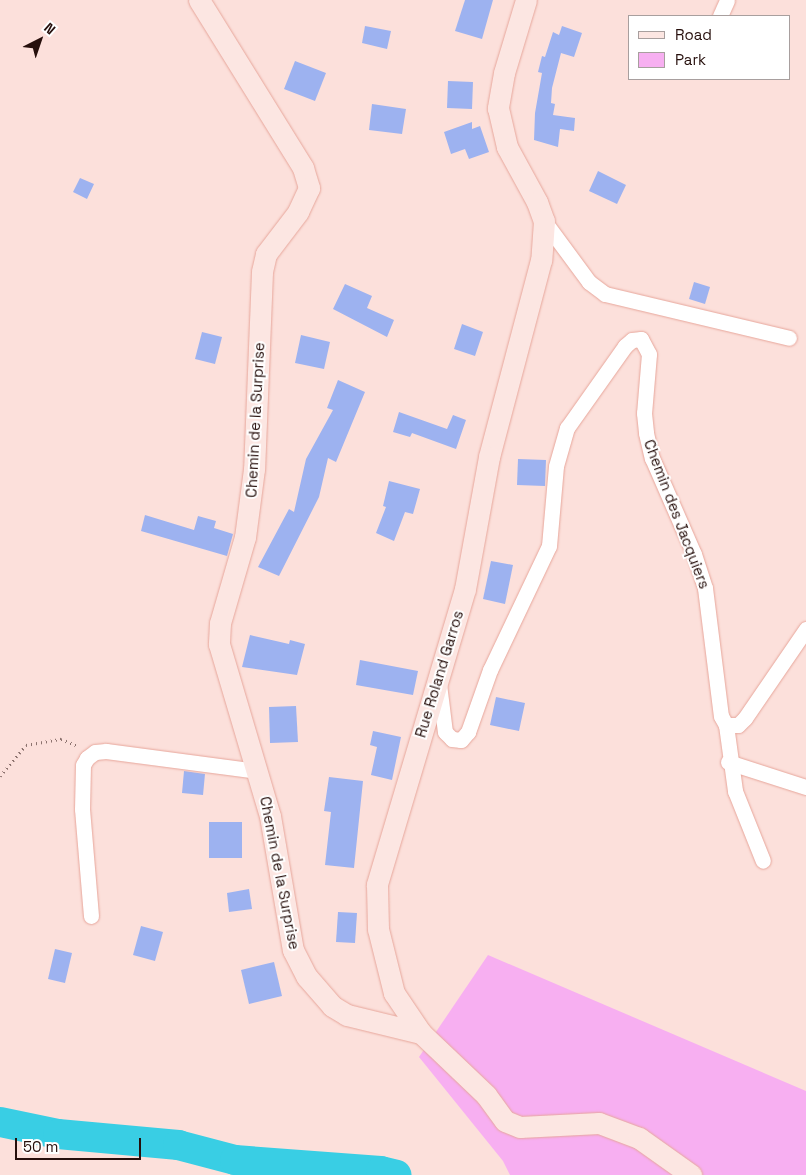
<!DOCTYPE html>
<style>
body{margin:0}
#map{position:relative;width:806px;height:1175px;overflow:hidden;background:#fce0db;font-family:"Space Grotesk",sans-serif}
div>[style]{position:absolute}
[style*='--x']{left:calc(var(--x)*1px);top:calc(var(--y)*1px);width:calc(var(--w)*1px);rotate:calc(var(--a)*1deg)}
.green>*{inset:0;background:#f7aff1}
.river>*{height:30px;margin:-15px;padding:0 15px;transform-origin:15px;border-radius:15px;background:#39cee4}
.building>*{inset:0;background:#9db2f0}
.path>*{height:3px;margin-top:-1.5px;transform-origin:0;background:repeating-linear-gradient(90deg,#8d736f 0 1px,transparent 0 5px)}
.roads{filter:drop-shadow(0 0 1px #e7a69b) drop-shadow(0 0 1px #e7a69b)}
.minor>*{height:15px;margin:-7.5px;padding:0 7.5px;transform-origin:7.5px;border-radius:7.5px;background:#fff}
.secondary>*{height:21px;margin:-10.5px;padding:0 10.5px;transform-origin:10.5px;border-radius:10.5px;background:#fce6e2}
span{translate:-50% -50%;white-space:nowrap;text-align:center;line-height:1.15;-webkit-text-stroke:4px #fff;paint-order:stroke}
.street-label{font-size:15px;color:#260f0c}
.legend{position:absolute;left:628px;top:15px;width:162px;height:65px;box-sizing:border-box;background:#fff;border:1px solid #a89f9e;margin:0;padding:6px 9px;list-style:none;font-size:15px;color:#260f0c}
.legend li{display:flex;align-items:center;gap:10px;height:25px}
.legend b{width:25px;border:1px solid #a89f9e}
.north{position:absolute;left:15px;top:15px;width:50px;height:50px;-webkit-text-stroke:4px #fff;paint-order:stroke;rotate:41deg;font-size:14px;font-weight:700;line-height:20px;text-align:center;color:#260f0c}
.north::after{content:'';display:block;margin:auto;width:18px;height:22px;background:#260f0c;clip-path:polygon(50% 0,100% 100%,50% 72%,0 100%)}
.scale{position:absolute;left:15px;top:1138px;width:126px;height:22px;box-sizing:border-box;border:2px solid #260f0c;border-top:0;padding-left:6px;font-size:15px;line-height:18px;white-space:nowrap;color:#260f0c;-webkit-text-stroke:4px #fff;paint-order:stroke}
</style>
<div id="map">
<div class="green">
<div style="clip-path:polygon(488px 955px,806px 1091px,806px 1175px,510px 1175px,503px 1161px,419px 1057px)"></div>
</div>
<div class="river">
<div style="--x:0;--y:1122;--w:59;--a:11.7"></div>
<div style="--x:58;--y:1134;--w:121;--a:5.2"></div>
<div style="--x:178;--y:1145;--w:59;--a:14.7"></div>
<div style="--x:235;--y:1160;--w:146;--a:4.3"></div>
<div style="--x:381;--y:1171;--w:16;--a:14"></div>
</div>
<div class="building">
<div style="clip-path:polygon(465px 0,493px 0,482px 39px,455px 31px)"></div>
<div style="clip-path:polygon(365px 26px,391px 31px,387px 49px,362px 43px)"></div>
<div style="clip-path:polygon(562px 26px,582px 33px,574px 57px,561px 53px,552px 88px,551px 103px,555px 104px,553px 115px,575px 118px,574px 131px,560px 129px,558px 147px,534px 140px,535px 113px,542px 73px,538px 72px,542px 56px,545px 57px,553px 32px,559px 35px)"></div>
<div style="clip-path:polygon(295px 61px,326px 73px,315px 101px,284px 89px)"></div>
<div style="clip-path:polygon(448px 81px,473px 82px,472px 109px,447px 108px)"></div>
<div style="clip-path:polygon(372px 104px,406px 109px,402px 134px,369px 130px)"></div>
<div style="clip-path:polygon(472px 122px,472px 129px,480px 126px,489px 152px,469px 159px,465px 149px,451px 154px,444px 132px)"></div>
<div style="clip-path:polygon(598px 171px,626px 185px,617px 204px,589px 191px)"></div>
<div style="clip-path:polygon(80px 178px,94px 184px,87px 199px,73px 192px)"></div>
<div style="clip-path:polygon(694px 282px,710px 287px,705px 304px,689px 299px)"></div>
<div style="clip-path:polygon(345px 284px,372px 296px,367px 308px,394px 320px,387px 337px,333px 309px)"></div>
<div style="clip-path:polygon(462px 324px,483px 332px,475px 356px,454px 349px)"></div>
<div style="clip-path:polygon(202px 332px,222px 337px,215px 364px,195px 359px)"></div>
<div style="clip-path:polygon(301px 335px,330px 342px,324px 369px,295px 363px)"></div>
<div style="clip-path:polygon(338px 380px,365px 392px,336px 462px,328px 458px,319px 497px,279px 576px,258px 567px,289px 509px,294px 512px,306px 459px,333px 410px,327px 408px)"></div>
<div style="clip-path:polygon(399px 412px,447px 429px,453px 415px,466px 420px,456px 449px,412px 433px,410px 437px,393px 432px)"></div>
<div style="clip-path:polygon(518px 459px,546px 460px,545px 486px,517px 485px)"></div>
<div style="clip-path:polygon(389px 481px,420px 489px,413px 514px,405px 512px,394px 541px,376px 533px,386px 507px,383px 506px)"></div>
<div style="clip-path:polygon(145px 515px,194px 530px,198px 516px,216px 521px,214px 528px,233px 534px,227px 556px,141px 531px)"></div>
<div style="clip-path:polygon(491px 561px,513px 565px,505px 604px,483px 599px)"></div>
<div style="clip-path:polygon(250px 635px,289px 644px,290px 640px,305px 644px,297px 675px,242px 667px)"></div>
<div style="clip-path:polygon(360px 660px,418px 671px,413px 695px,356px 685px)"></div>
<div style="clip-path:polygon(496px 697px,525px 703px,519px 731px,490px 725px)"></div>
<div style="clip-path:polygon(296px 706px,298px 742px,270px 743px,269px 707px)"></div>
<div style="clip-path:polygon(373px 731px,401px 737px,392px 780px,371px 775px,377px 747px,370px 745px)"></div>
<div style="clip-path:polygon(184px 771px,205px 774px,203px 795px,182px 793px)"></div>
<div style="clip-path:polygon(329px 777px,363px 781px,354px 868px,325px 865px,331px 812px,324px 811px)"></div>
<div style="clip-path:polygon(209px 822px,242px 822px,242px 858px,209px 858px)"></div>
<div style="clip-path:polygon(249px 889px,252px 909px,229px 912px,227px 893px)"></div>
<div style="clip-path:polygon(338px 912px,357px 913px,355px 943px,336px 942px)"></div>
<div style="clip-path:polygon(141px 926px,163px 932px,155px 961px,133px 955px)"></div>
<div style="clip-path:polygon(55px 949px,72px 953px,65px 983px,48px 979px)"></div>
<div style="clip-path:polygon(274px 962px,282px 996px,249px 1004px,241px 970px)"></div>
</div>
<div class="path">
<div style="--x:0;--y:776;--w:40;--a:-50"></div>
<div style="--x:26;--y:745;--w:36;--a:-10"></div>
<div style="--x:61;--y:739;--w:18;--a:22"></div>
</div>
<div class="roads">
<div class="minor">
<div style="--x:720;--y:16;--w:17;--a:-66"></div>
<div style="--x:544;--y:221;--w:76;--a:53.6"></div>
<div style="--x:589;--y:282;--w:20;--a:37"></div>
<div style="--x:605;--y:294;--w:189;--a:13.4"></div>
<div style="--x:439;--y:684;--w:48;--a:82.9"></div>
<div style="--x:445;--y:732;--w:10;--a:45"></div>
<div style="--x:452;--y:739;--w:9;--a:6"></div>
<div style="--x:461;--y:740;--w:11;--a:-49"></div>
<div style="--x:468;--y:732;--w:66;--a:-70.5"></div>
<div style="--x:490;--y:670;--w:137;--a:-64.6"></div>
<div style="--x:549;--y:546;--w:80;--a:-85"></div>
<div style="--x:556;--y:466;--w:40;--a:-74"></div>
<div style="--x:567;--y:428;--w:100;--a:-54.7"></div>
<div style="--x:625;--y:346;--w:9;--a:-41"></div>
<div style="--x:632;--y:340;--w:9;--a:-6"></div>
<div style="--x:641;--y:339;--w:17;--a:62"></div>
<div style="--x:649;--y:354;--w:59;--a:94.8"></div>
<div style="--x:644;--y:413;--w:20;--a:84"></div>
<div style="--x:646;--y:433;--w:26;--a:77"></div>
<div style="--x:652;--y:458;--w:105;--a:66.4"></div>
<div style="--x:694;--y:554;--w:36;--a:72"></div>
<div style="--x:705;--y:588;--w:129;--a:82.9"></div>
<div style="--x:721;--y:716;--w:10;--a:61"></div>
<div style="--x:726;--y:725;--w:12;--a:0"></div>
<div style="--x:738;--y:725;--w:10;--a:-45"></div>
<div style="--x:745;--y:718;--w:108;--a:-55.6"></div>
<div style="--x:726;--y:725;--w:67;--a:82.2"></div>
<div style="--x:735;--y:791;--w:75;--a:68.2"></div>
<div style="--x:728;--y:762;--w:82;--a:17.8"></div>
<div style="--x:91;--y:916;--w:107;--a:-94.8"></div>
<div style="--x:82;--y:809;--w:44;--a:-88.7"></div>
<div style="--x:83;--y:765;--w:8;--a:-60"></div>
<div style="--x:87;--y:758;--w:10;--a:-37"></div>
<div style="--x:95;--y:752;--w:11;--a:-5"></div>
<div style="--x:106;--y:751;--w:152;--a:7.5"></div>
</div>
<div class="secondary">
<div style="--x:199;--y:0;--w:198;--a:58.2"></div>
<div style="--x:303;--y:168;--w:21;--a:73"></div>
<div style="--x:309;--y:188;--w:26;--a:115"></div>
<div style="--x:298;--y:212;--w:53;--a:127.3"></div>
<div style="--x:266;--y:254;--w:18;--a:103"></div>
<div style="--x:262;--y:272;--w:197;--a:92.3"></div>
<div style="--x:254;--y:469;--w:69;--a:97.5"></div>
<div style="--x:245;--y:537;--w:90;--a:106.2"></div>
<div style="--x:220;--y:623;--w:21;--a:93"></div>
<div style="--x:219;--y:644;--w:179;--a:73.5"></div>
<div style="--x:270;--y:816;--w:136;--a:80.3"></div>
<div style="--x:293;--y:950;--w:30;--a:63"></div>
<div style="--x:307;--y:977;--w:38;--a:49"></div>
<div style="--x:332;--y:1006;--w:17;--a:31"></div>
<div style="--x:347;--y:1015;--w:76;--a:13.7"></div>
<div style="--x:526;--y:0;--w:76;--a:106.8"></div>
<div style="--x:504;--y:73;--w:36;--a:100"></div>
<div style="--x:498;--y:108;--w:40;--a:77"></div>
<div style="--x:507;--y:147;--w:63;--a:61.4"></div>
<div style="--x:537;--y:202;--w:20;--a:70"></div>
<div style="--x:544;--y:221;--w:39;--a:94"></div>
<div style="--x:541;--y:260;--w:204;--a:104.8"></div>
<div style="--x:489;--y:457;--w:134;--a:100.3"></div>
<div style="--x:465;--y:589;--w:309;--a:106.6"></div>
<div style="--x:377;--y:885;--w:44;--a:88.7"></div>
<div style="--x:378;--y:929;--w:66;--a:76"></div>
<div style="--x:394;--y:993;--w:48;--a:56"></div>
<div style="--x:421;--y:1033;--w:90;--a:43.6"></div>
<div style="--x:486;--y:1095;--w:32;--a:54"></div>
<div style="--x:505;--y:1121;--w:16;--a:22"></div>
<div style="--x:520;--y:1127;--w:79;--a:-2.9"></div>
<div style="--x:599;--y:1123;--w:43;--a:20.6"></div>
<div style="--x:639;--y:1138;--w:64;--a:35.4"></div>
</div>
</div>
<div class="street-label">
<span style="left:255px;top:420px;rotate:-87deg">Chemin de la Surprise</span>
<span style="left:677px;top:514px;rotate:69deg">Chemin des Jacquiers</span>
<span style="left:439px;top:674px;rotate:-73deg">Rue Roland Garros</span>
<span style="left:280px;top:873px;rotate:79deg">Chemin de la Surprise</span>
</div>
<ul class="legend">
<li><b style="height:6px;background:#fce6e2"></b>Road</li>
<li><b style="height:14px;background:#f7aff1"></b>Park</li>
</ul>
<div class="north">N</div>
<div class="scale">50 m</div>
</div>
